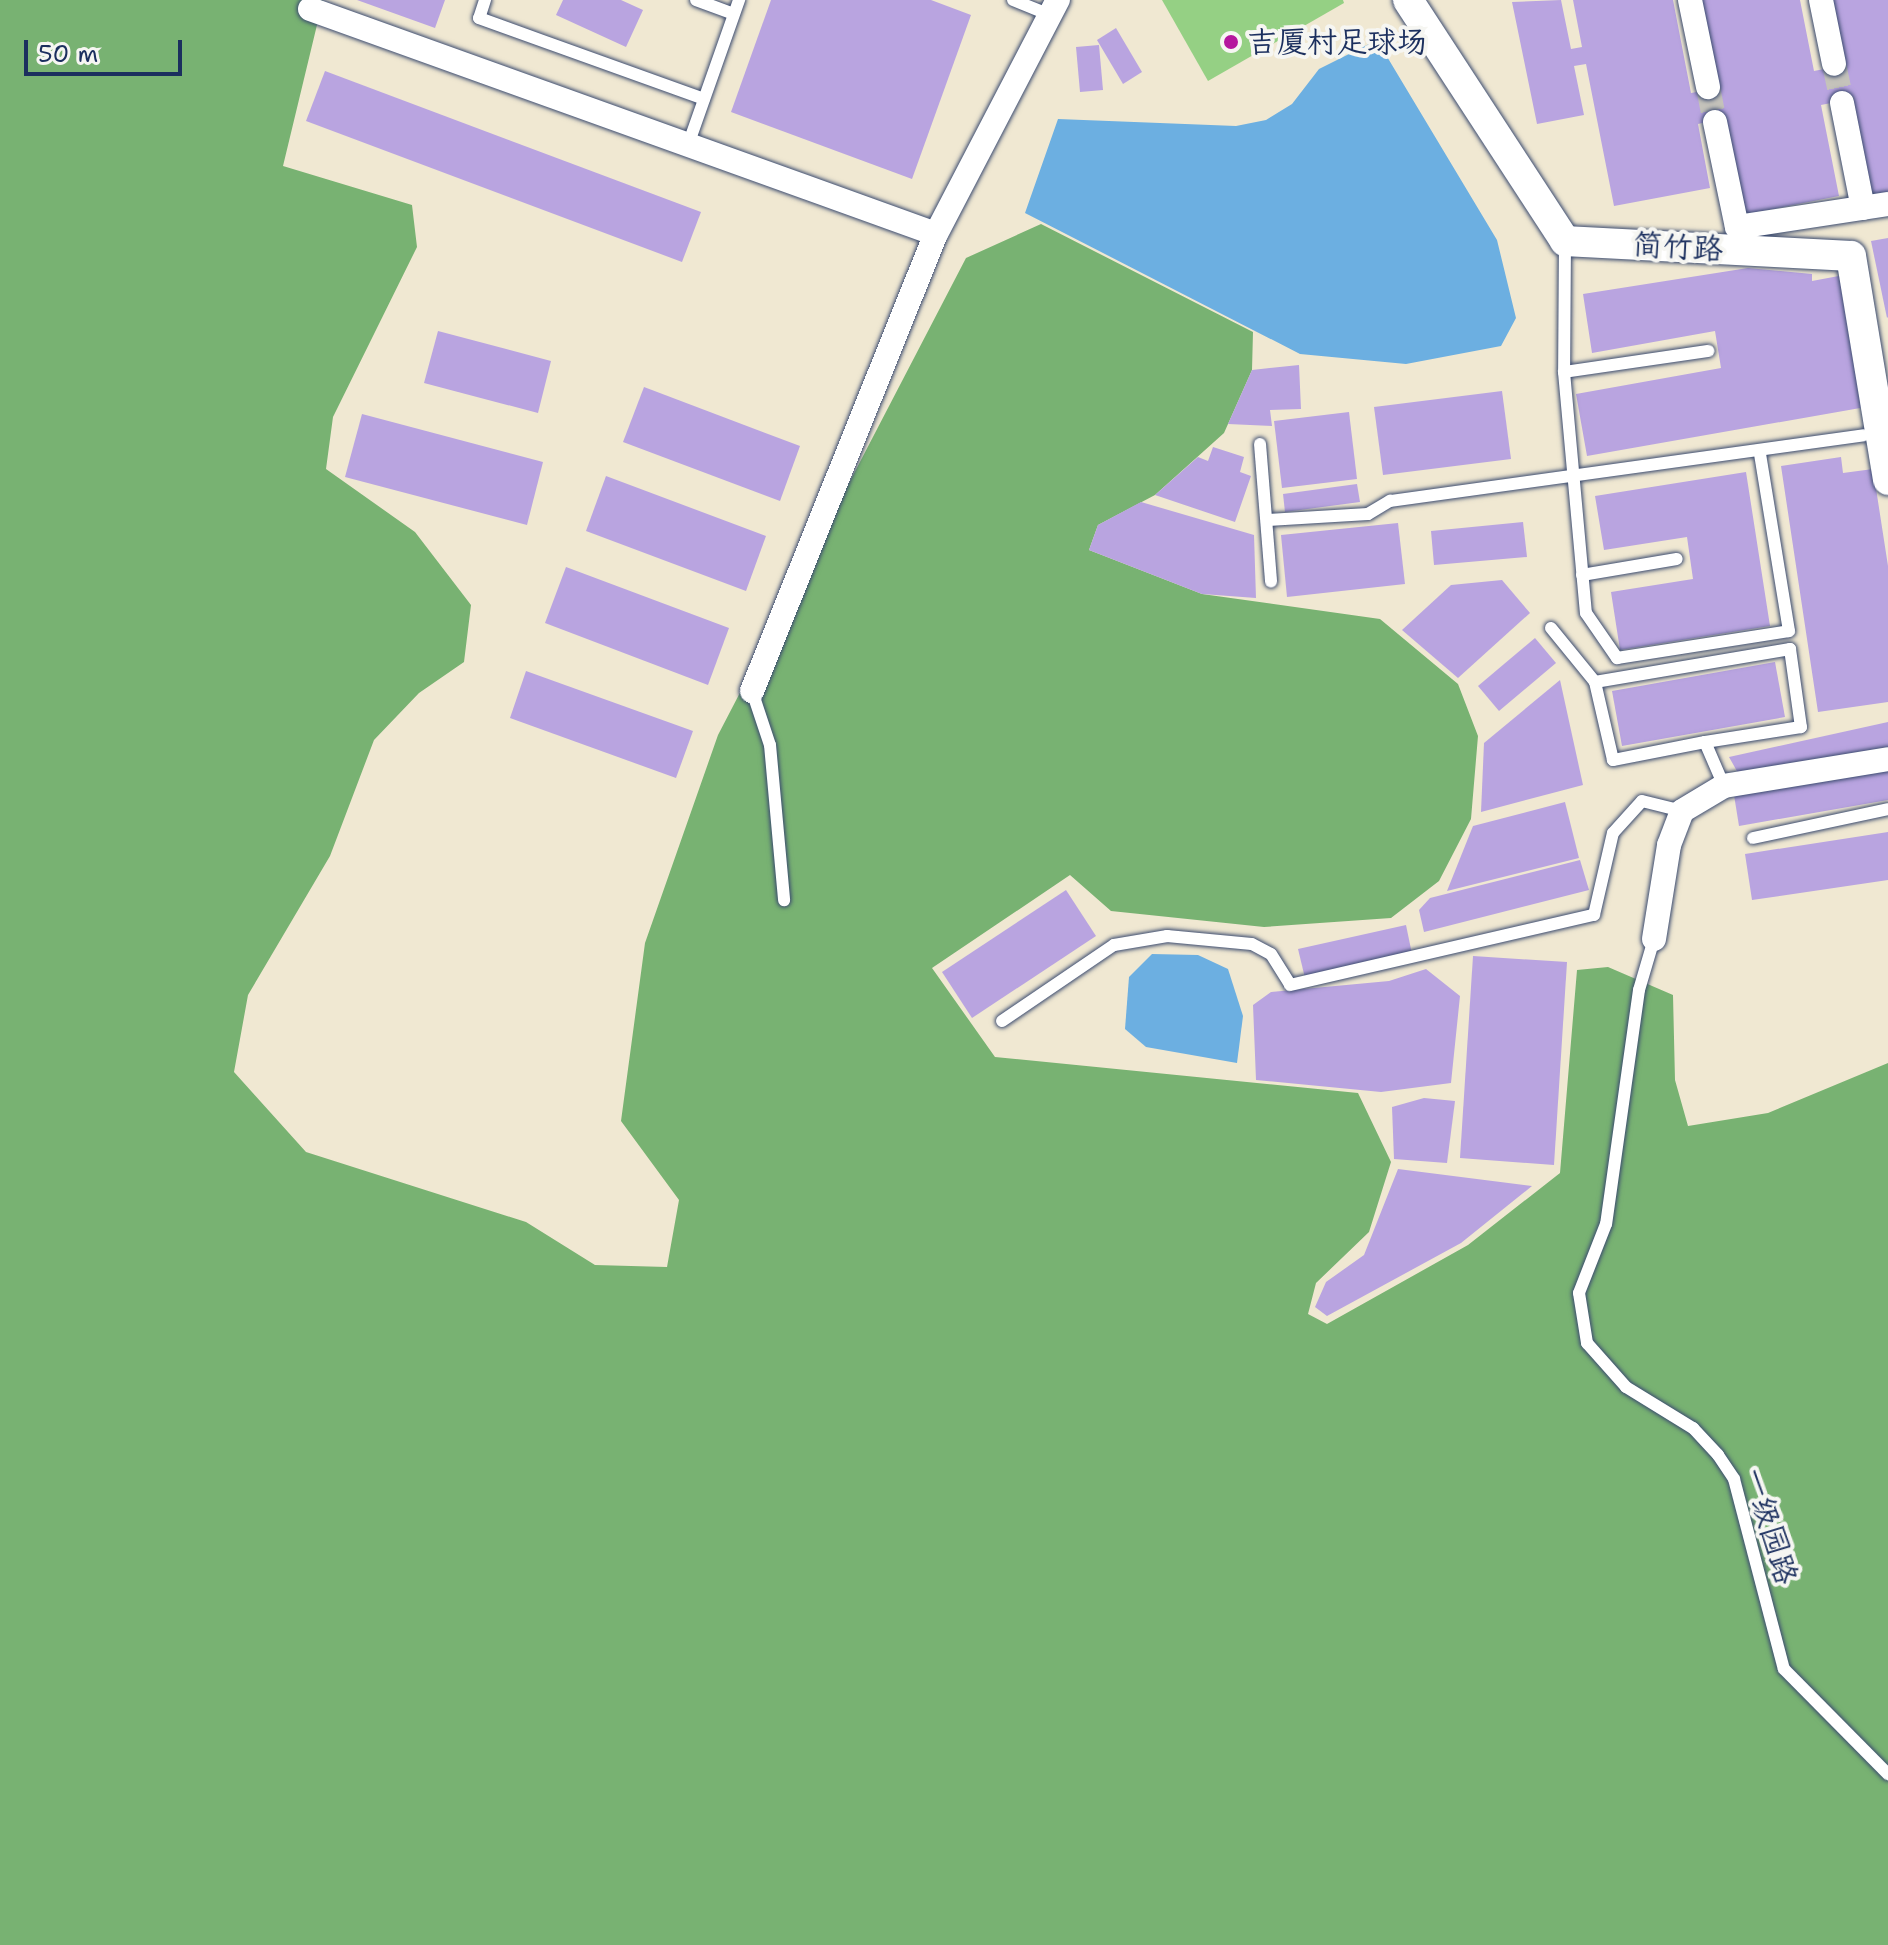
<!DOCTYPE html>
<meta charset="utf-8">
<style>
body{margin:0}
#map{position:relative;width:1888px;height:1945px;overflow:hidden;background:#f0e8d2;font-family:"Shantell Sans","LXGW WenKai TC",sans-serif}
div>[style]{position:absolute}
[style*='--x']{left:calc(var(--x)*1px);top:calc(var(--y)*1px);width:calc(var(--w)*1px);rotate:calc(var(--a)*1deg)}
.green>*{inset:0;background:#95d084}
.forest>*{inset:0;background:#78b272}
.water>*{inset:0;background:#6cafe1}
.building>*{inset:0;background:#b9a4e0}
.minor-tunnel>*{height:24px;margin-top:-12px;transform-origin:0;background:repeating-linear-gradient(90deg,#c5c3bb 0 24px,transparent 0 36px)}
.roads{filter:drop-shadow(0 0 2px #3b4b6f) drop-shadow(0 0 2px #3b4b6f)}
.service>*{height:12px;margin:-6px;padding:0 6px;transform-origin:6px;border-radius:6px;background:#fff}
.minor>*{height:24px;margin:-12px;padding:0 12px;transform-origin:12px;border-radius:12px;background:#fff}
.tertiary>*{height:30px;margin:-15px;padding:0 15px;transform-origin:15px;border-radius:15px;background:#fff}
.dots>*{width:22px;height:22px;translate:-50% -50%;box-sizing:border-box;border:4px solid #f6f6f2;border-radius:50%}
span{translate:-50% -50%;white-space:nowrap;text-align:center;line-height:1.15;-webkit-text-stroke:8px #f6f6f2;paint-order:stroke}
.poi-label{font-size:30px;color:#1b2f5e}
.left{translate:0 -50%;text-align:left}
.street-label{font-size:30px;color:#1b2f5e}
.scale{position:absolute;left:24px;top:40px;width:158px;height:36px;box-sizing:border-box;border:4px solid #1b2f5e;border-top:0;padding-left:10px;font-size:24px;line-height:28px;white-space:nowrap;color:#1b2f5e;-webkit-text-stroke:6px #f6f6f2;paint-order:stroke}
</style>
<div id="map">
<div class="green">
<div style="clip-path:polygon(1162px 0,1343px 0,1344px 3px,1208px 81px)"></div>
</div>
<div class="forest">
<div style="clip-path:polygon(0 0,323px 0,283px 166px,412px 205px,417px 247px,333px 417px,326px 469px,415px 532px,471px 605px,464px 662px,419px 693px,374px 740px,330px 856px,248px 995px,234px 1072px,306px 1152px,526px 1222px,595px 1265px,667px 1267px,679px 1200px,621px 1121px,645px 943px,718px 735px,966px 258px,1041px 224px,1253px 332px,1252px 370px,1224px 433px,1155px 495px,1098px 525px,1089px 550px,1202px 594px,1380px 619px,1458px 684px,1478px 736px,1471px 819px,1439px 881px,1391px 918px,1264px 927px,1111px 911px,1070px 875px,932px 968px,995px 1057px,1358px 1093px,1391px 1162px,1369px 1232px,1316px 1283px,1308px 1314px,1327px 1324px,1468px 1245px,1560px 1173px,1577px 970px,1608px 967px,1673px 995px,1675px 1080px,1688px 1126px,1768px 1113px,1888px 1063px,1888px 1945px,0 1945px)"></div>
</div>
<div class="water">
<div style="clip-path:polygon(1377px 40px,1497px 240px,1516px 318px,1501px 346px,1406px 364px,1300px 354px,1025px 213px,1058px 119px,1236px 126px,1266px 120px,1292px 104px,1319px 69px)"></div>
<div style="clip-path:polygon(1152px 954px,1198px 955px,1228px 969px,1243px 1016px,1237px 1063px,1146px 1047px,1125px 1029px,1129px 977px)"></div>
</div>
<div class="building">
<div style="clip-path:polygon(357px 0,445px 0,435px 28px)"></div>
<div style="clip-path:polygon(563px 0,621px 0,643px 10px,626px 47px,556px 15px)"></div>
<div style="clip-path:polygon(771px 0,931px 0,971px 15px,912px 179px,731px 112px)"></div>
<div style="clip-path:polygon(1561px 0,1571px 49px,1582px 47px,1573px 0,1673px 0,1691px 93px,1718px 88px,1700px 0,1800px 0,1814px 71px,1844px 65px,1832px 0,1888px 0,1888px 192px,1871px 195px,1851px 99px,1821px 105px,1839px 196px,1743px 215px,1724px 118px,1698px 124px,1710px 188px,1614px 206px,1586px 64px,1574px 66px,1584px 115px,1537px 124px,1512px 2px)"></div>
<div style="clip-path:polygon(1116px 28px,1142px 72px,1123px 84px,1097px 40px)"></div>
<div style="clip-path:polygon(1099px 45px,1103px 90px,1080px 92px,1076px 47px)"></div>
<div style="clip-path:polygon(325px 71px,701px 212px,682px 262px,306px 121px)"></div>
<div style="clip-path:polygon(1888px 238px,1888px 317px,1887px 318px,1871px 241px)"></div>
<div style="clip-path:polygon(1748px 268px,1812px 274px,1812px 281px,1844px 275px,1866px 407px,1587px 456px,1576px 394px,1721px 368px,1715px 331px,1592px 353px,1583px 294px)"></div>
<div style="clip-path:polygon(438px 331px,551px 361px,538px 413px,424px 383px)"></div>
<div style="clip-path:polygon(1299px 365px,1301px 409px,1270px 410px,1272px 426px,1228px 424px,1252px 370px)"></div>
<div style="clip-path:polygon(644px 387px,800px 446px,780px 501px,623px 442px)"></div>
<div style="clip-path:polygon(1502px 391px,1511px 459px,1383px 475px,1374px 407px)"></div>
<div style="clip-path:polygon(1349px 412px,1357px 479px,1282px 488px,1274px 421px)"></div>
<div style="clip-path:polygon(362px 414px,543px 462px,527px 525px,345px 477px)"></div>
<div style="clip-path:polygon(1213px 447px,1244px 457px,1240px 472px,1251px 476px,1235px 522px,1155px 495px,1198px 457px,1208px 461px)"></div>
<div style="clip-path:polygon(1841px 457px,1843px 473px,1873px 469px,1888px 566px,1888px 702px,1818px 712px,1781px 466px)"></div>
<div style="clip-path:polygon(1746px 472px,1770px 626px,1620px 650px,1611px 592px,1693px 579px,1687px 537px,1604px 550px,1595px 496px)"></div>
<div style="clip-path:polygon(606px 476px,766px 536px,746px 591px,586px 531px)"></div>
<div style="clip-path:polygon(1357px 484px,1360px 502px,1285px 512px,1283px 494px)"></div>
<div style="clip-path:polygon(1141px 502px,1254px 535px,1256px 598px,1202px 594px,1089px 550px,1098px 525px)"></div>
<div style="clip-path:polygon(1523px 522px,1527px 557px,1434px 565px,1431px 531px)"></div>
<div style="clip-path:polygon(1398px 523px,1405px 584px,1287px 597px,1281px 535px)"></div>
<div style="clip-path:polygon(566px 567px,729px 628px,708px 685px,545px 623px)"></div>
<div style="clip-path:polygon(1502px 580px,1530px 613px,1458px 678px,1402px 630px,1451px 585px)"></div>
<div style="clip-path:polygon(1535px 638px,1556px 663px,1499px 711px,1478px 686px)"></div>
<div style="clip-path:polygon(1775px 662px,1785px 717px,1622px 746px,1612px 691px)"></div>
<div style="clip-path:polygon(526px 671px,693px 731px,676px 778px,510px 718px)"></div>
<div style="clip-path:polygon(1560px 680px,1583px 785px,1481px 812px,1484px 743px)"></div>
<div style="clip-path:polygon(1888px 722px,1888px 747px,1738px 773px,1729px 757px)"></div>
<div style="clip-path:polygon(1888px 769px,1888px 800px,1739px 826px,1734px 795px)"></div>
<div style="clip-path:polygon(1565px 802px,1579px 858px,1447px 891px,1473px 826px)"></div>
<div style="clip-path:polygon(1888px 832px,1888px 880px,1752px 900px,1745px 854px)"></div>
<div style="clip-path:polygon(1580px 860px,1589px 890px,1424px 932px,1419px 910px,1430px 898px)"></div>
<div style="clip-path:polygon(1066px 890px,1096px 936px,972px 1018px,942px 972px)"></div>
<div style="clip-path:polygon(1406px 925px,1412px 954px,1305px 978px,1298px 949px)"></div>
<div style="clip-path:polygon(1473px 956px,1567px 962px,1554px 1165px,1460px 1158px)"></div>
<div style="clip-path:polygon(1426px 969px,1460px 996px,1451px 1083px,1381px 1092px,1256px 1080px,1253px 1005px,1271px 992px,1389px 981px)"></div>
<div style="clip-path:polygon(1424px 1098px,1455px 1101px,1447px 1163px,1394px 1159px,1392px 1107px)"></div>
<div style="clip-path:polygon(1398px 1169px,1532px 1186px,1461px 1243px,1327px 1316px,1315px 1307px,1326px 1282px,1364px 1255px)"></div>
</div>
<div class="minor-tunnel">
<div style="--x:1834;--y:64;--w:40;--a:78"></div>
<div style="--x:1708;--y:87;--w:36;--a:79"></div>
</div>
<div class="roads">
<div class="service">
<div style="--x:485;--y:0;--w:19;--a:108"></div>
<div style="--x:479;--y:18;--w:239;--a:19.8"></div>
<div style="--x:696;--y:0;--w:40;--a:20.2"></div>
<div style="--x:1013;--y:0;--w:35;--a:22"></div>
<div style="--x:688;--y:145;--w:154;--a:-70.6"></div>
<div style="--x:1565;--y:241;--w:131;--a:90.4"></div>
<div style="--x:1564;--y:372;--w:242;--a:84.8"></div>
<div style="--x:1586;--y:613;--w:55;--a:55.4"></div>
<div style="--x:1617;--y:658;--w:174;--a:-8.9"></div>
<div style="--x:1789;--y:631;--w:180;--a:-99.3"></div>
<div style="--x:1564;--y:372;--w:146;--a:-8.3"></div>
<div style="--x:1260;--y:444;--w:138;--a:85.4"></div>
<div style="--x:1268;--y:520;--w:100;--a:-3.4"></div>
<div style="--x:1368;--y:514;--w:26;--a:-31"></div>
<div style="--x:1390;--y:501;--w:478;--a:-7.9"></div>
<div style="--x:1582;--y:575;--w:96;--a:-9.6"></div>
<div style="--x:1551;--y:628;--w:70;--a:50.8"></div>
<div style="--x:752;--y:691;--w:57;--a:71.6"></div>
<div style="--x:770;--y:745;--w:156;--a:84.8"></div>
<div style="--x:1705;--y:742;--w:94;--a:168.9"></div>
<div style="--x:1613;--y:760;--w:80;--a:-103"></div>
<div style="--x:1595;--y:682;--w:198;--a:-9.6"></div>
<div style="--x:1790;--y:649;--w:79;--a:82"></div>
<div style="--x:1801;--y:727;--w:97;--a:171.1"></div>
<div style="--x:1705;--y:742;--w:48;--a:66.6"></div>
<div style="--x:1753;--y:838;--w:138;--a:-12.1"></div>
<div style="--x:1654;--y:939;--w:53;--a:106.4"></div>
<div style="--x:1639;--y:990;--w:236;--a:98"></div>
<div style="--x:1606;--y:1224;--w:74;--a:111.4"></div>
<div style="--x:1579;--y:1293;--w:51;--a:80.9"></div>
<div style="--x:1587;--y:1343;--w:59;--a:48.4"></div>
<div style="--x:1626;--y:1387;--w:79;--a:31.5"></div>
<div style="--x:1693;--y:1428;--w:37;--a:47"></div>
<div style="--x:1718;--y:1455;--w:29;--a:56"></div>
<div style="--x:1734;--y:1479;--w:196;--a:75.3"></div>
<div style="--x:1784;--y:1669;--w:148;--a:45.3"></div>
<div style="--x:1002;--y:1021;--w:135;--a:-34.2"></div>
<div style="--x:1114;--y:945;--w:54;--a:-9.6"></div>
<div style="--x:1167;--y:936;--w:85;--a:5.4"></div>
<div style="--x:1252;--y:944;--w:21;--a:28"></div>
<div style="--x:1271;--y:954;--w:36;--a:58"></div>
<div style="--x:1290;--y:985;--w:312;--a:-13"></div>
<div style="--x:1594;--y:915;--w:84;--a:-77"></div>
<div style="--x:1613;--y:833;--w:43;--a:-47.8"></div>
<div style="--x:1642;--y:801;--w:41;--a:14"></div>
</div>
<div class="minor">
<div style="--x:1690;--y:0;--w:89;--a:78.3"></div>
<div style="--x:1821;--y:0;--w:65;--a:78.5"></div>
<div style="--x:310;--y:9;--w:665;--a:19.77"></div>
<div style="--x:936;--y:234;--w:264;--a:-62.5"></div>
<div style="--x:1842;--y:103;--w:107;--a:78.7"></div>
<div style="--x:1715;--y:122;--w:107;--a:78.2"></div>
<div style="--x:1737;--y:227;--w:153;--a:-8.7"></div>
<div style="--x:752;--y:691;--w:493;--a:-68.1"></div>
<div style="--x:1654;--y:939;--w:95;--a:-80.9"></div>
<div style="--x:1669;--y:845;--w:36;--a:-69"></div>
<div style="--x:1682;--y:811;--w:49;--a:-30.8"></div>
<div style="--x:1724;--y:786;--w:166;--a:-9.3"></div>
</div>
<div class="tertiary">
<div style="--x:1408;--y:0;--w:288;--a:56.9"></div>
<div style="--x:1565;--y:241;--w:286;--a:3"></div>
<div style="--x:1851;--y:256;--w:227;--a:80.6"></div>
</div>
</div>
<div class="dots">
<div style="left:1231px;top:42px;background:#b5179e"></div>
</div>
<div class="poi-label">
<span class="left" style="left:1247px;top:42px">吉厦村足球场</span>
</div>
<div class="street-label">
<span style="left:1678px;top:247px;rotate:3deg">简竹路</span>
<span style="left:1770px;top:1526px;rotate:73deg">一级园路</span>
</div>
<div class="scale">50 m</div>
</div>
